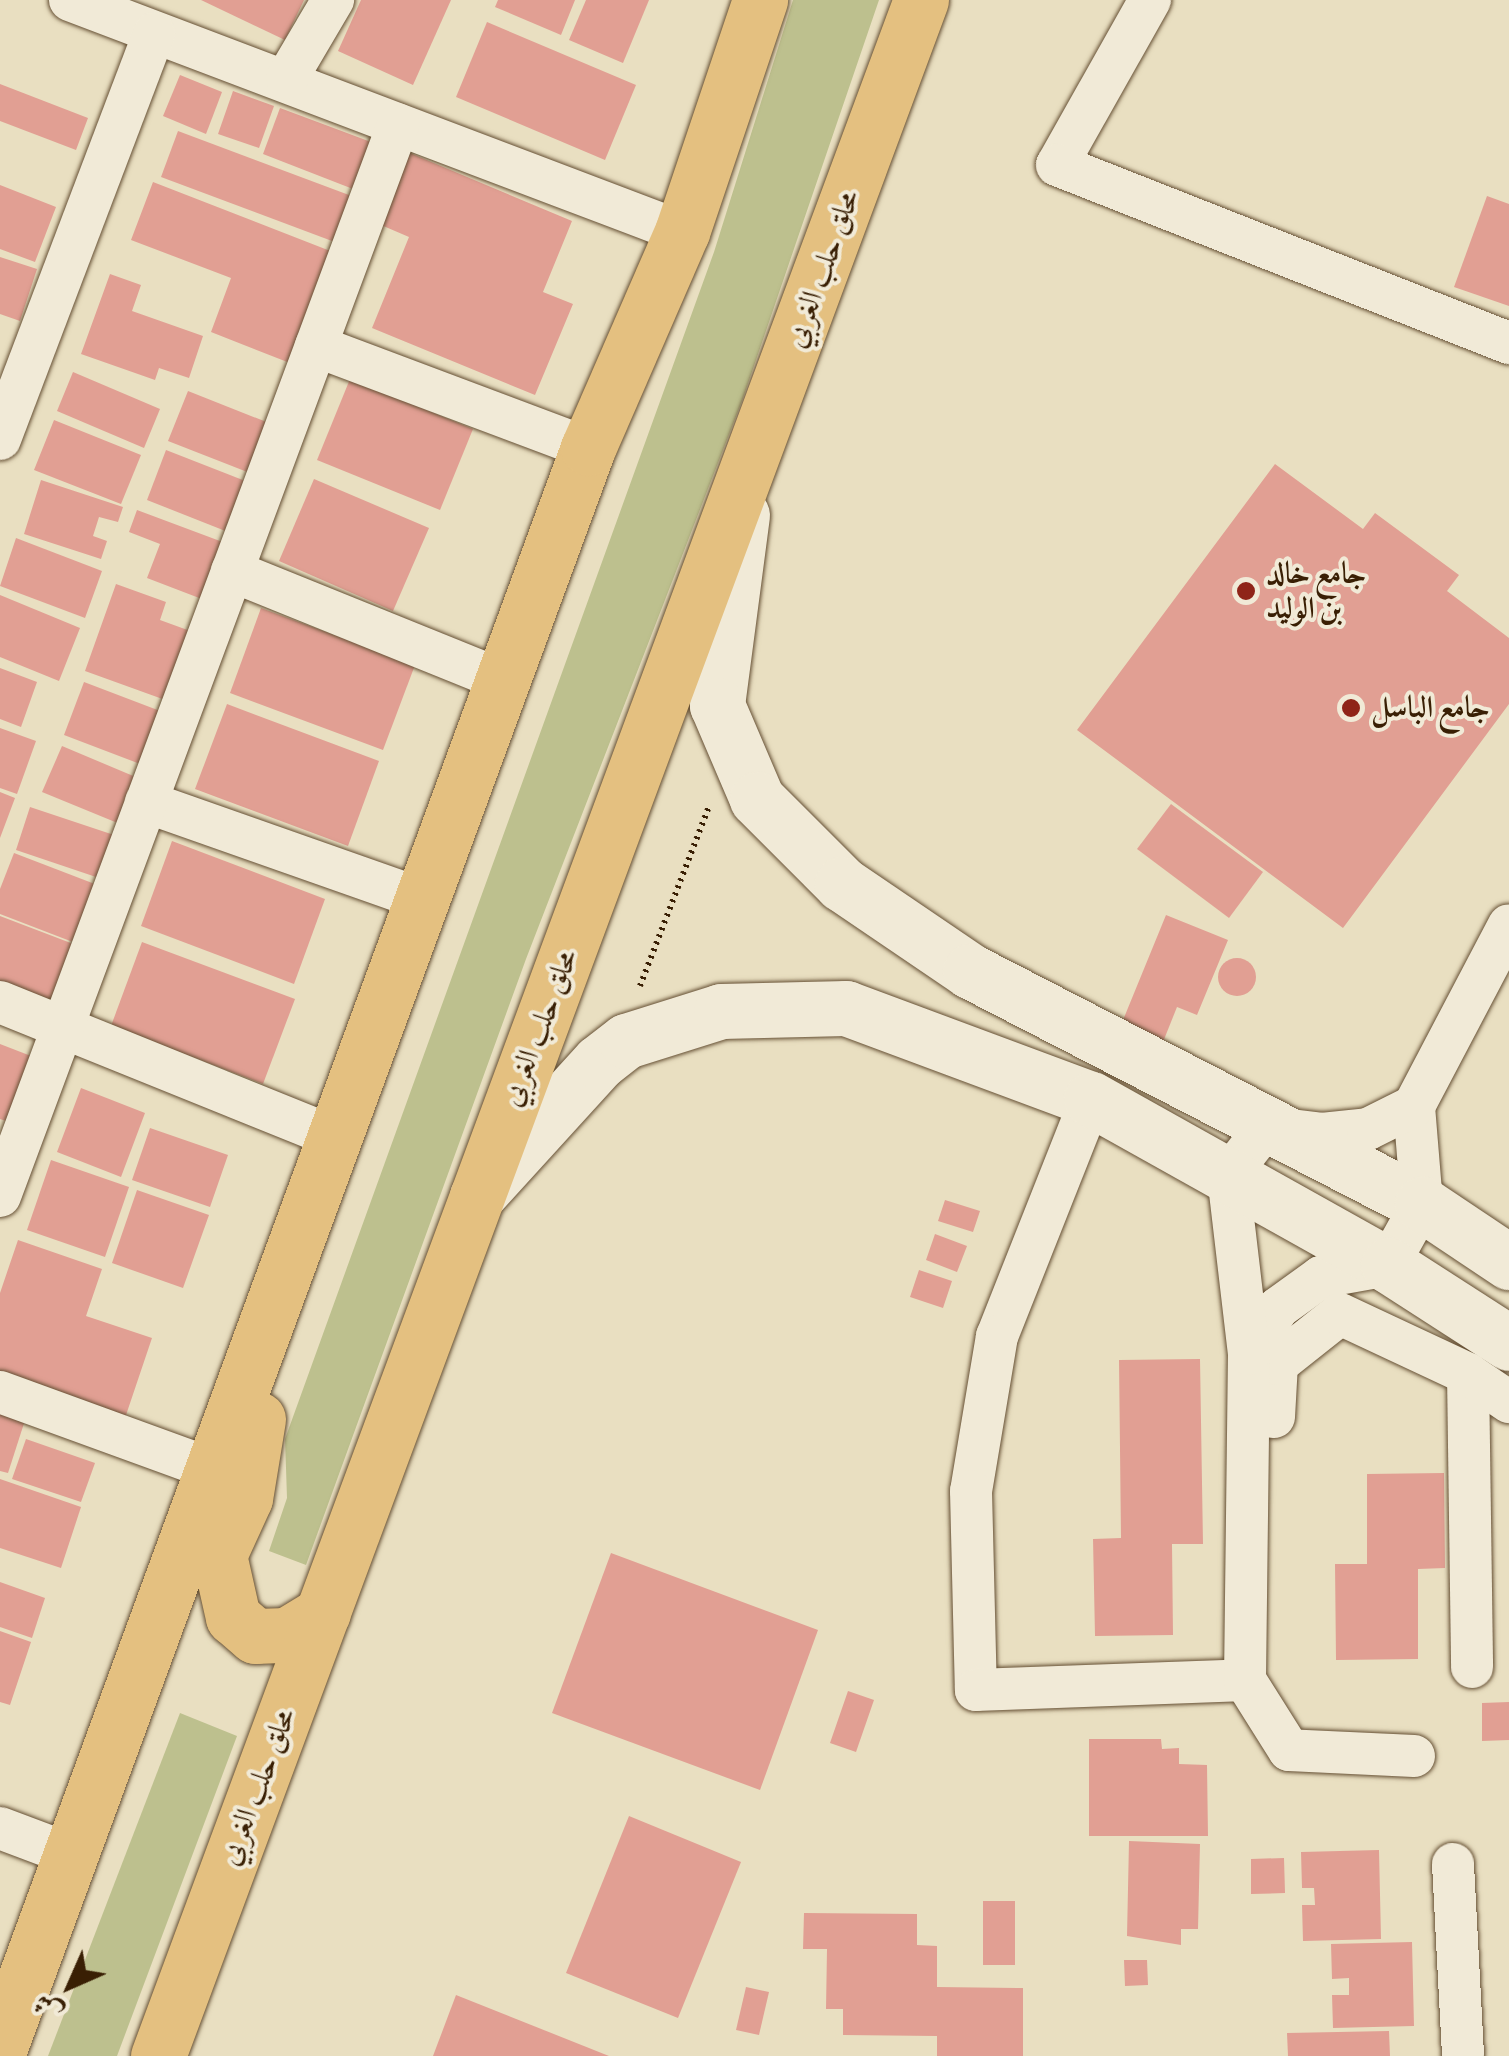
<!DOCTYPE html>
<meta charset="utf-8">
<style>
body{margin:0}
#map{position:relative;width:1509px;height:2056px;overflow:hidden;background:#e9dfc1;font-family:"Libre Bodoni",Amiri,serif}
div>[style]{position:absolute}
[style*='--x']{left:calc(var(--x)*1px);top:calc(var(--y)*1px);width:calc(var(--w)*1px);rotate:calc(var(--a)*1deg)}
.green>*{inset:0;background:#bdc08e}
.building>*{inset:0;background:#e19f93}
.round{border-radius:50%}
.path>*{height:6px;margin-top:-3px;transform-origin:0;background:repeating-linear-gradient(90deg,#391f04 0 2.5px,transparent 0 7.5px)}
.roads{filter:drop-shadow(0 0 2px #654f33) drop-shadow(0 0 2px #654f33)}
.street>*{height:42px;margin:-21px;padding:0 21px;transform-origin:21px;border-radius:21px;background:#f1ead7}
.secondary>*{height:55px;margin:-27.5px;padding:0 27.5px;transform-origin:27.5px;border-radius:27.5px;background:#f1ead7}
.highway>*{height:55px;margin:-27.5px;padding:0 27.5px;transform-origin:27.5px;border-radius:27.5px;background:#e4c080}
.dots>*{width:28px;height:28px;translate:-50% -50%;box-sizing:border-box;border:5px solid #f1ead7;border-radius:50%}
span{translate:-50% -50%;white-space:nowrap;text-align:center;line-height:1.15;-webkit-text-stroke:8px #f1ead7;paint-order:stroke}
.street-label{font-size:30px;color:#391f04}
.poi-label{font-size:30px;color:#391f04;font-weight:700}
.left{translate:0 -50%;text-align:left}
.north{position:absolute;left:20px;top:1936px;width:100px;height:100px;-webkit-text-stroke:8px #f1ead7;paint-order:stroke;rotate:225deg;font-size:28px;font-weight:700;line-height:40px;text-align:center;color:#391f04}
.north::after{content:'';display:block;margin:auto;width:35px;height:45px;background:#391f04;clip-path:polygon(50% 0,100% 100%,50% 72%,0 100%)}
</style>
<div id="map">
<div class="green">
<div style="clip-path:polygon(793px 0,879px 0,742px 401px,526px 959px,306px 1565px,269px 1551px,287px 1498px,285px 1439px,714px 252px)"></div>
<div style="clip-path:polygon(180px 1713px,237px 1736px,117px 2056px,48px 2056px)"></div>
</div>
<div class="building">
<div style="clip-path:polygon(201px 0,304px 0,285px 40px)"></div>
<div style="clip-path:polygon(361px 0,451px 0,413px 85px,338px 51px)"></div>
<div style="clip-path:polygon(498px 0,575px 0,561px 35px,495px 7px)"></div>
<div style="clip-path:polygon(586px 0,649px 0,623px 63px,569px 40px)"></div>
<div style="clip-path:polygon(487px 22px,636px 85px,605px 160px,456px 97px)"></div>
<div style="clip-path:polygon(180px 75px,222px 92px,206px 134px,163px 116px)"></div>
<div style="clip-path:polygon(0 84px,88px 118px,76px 150px,0 121px)"></div>
<div style="clip-path:polygon(233px 91px,274px 106px,259px 148px,218px 134px)"></div>
<div style="clip-path:polygon(280px 108px,371px 142px,353px 189px,263px 154px)"></div>
<div style="clip-path:polygon(178px 131px,357px 198px,340px 244px,161px 177px)"></div>
<div style="clip-path:polygon(410px 153px,572px 221px,543px 292px,573px 304px,535px 395px,372px 328px,409px 237px,381px 225px)"></div>
<div style="clip-path:polygon(153px 182px,338px 254px,295px 365px,211px 332px,231px 278px,131px 240px)"></div>
<div style="clip-path:polygon(0 185px,56px 207px,35px 262px,0 249px)"></div>
<div style="clip-path:polygon(1487px 196px,1509px 204px,1509px 306px,1454px 287px)"></div>
<div style="clip-path:polygon(0 257px,37px 269px,20px 321px,0 314px)"></div>
<div style="clip-path:polygon(110px 274px,141px 285px,132px 311px,203px 336px,189px 378px,159px 368px,155px 380px,81px 354px)"></div>
<div style="clip-path:polygon(73px 372px,160px 409px,144px 448px,57px 411px)"></div>
<div style="clip-path:polygon(350px 379px,473px 429px,440px 510px,317px 460px)"></div>
<div style="clip-path:polygon(188px 391px,274px 425px,255px 475px,168px 441px)"></div>
<div style="clip-path:polygon(54px 420px,141px 455px,121px 504px,34px 470px)"></div>
<div style="clip-path:polygon(166px 450px,253px 484px,233px 534px,147px 500px)"></div>
<div style="clip-path:polygon(1275px 464px,1363px 529px,1375px 513px,1459px 575px,1447px 591px,1509px 638px,1509px 704px,1343px 928px,1077px 730px)"></div>
<div style="clip-path:polygon(314px 479px,429px 528px,393px 611px,279px 561px)"></div>
<div style="clip-path:polygon(41px 480px,123px 507px,118px 522px,99px 517px,93px 536px,107px 541px,101px 559px,24px 534px)"></div>
<div style="clip-path:polygon(137px 510px,228px 544px,207px 601px,147px 578px,160px 544px,129px 532px)"></div>
<div style="clip-path:polygon(16px 538px,102px 571px,85px 618px,0 586px)"></div>
<div style="clip-path:polygon(116px 584px,166px 602px,160px 620px,193px 632px,168px 701px,85px 671px)"></div>
<div style="clip-path:polygon(0 595px,80px 628px,59px 681px,0 657px)"></div>
<div style="clip-path:polygon(261px 608px,415px 665px,383px 750px,230px 693px)"></div>
<div style="clip-path:polygon(0 668px,37px 682px,21px 727px,0 719px)"></div>
<div style="clip-path:polygon(84px 682px,168px 714px,148px 767px,64px 735px)"></div>
<div style="clip-path:polygon(227px 704px,379px 761px,348px 846px,195px 789px)"></div>
<div style="clip-path:polygon(0 728px,36px 741px,17px 794px,0 788px)"></div>
<div style="clip-path:polygon(62px 746px,138px 778px,120px 824px,42px 792px)"></div>
<div style="clip-path:polygon(0 792px,15px 798px,0 838px)"></div>
<div style="clip-path:polygon(1171px 804px,1263px 872px,1229px 918px,1137px 849px)"></div>
<div style="clip-path:polygon(30px 807px,114px 835px,99px 878px,16px 850px)"></div>
<div style="clip-path:polygon(172px 841px,325px 899px,294px 984px,141px 926px)"></div>
<div style="clip-path:polygon(14px 853px,100px 886px,78px 944px,0 914px,0 889px)"></div>
<div style="clip-path:polygon(1166px 915px,1228px 940px,1197px 1015px,1177px 1007px,1163px 1042px,1121px 1025px)"></div>
<div style="clip-path:polygon(0 916px,76px 945px,52px 1009px,0 989px)"></div>
<div style="clip-path:polygon(142px 942px,295px 999px,263px 1084px,111px 1026px)"></div>
<div class="round" style="left:1218px;top:958px;width:38px;height:38px"></div>
<div style="clip-path:polygon(0 1044px,31px 1056px,6px 1121px,0 1119px)"></div>
<div style="clip-path:polygon(81px 1088px,145px 1113px,121px 1177px,57px 1152px)"></div>
<div style="clip-path:polygon(150px 1128px,228px 1155px,210px 1207px,132px 1180px)"></div>
<div style="clip-path:polygon(51px 1160px,129px 1187px,105px 1257px,27px 1230px)"></div>
<div style="clip-path:polygon(137px 1190px,209px 1215px,183px 1288px,112px 1263px)"></div>
<div style="clip-path:polygon(945px 1200px,980px 1211px,973px 1232px,938px 1221px)"></div>
<div style="clip-path:polygon(935px 1234px,967px 1246px,957px 1272px,926px 1260px)"></div>
<div style="clip-path:polygon(18px 1240px,102px 1269px,86px 1316px,152px 1338px,124px 1421px,0 1378px,0 1293px)"></div>
<div style="clip-path:polygon(919px 1270px,952px 1281px,943px 1308px,910px 1297px)"></div>
<div style="clip-path:polygon(1200px 1359px,1203px 1544px,1172px 1544px,1173px 1635px,1095px 1636px,1093px 1539px,1121px 1538px,1119px 1360px)"></div>
<div style="clip-path:polygon(0 1404px,27px 1414px,8px 1473px,0 1471px)"></div>
<div style="clip-path:polygon(26px 1439px,95px 1463px,81px 1502px,12px 1479px)"></div>
<div style="clip-path:polygon(1444px 1473px,1445px 1568px,1418px 1569px,1418px 1659px,1336px 1660px,1335px 1564px,1367px 1564px,1367px 1474px)"></div>
<div style="clip-path:polygon(0 1479px,81px 1507px,61px 1568px,0 1548px)"></div>
<div style="clip-path:polygon(611px 1553px,818px 1630px,760px 1790px,552px 1713px)"></div>
<div style="clip-path:polygon(0 1582px,45px 1598px,32px 1638px,0 1627px)"></div>
<div style="clip-path:polygon(0 1631px,31px 1642px,10px 1705px,0 1702px)"></div>
<div style="clip-path:polygon(848px 1691px,874px 1700px,856px 1752px,830px 1743px)"></div>
<div style="clip-path:polygon(1509px 1702px,1509px 1740px,1482px 1741px,1482px 1703px)"></div>
<div style="clip-path:polygon(1089px 1739px,1161px 1739px,1162px 1749px,1179px 1748px,1179px 1764px,1207px 1765px,1208px 1836px,1089px 1836px)"></div>
<div style="clip-path:polygon(629px 1816px,741px 1862px,678px 2018px,566px 1973px)"></div>
<div style="clip-path:polygon(1129px 1841px,1200px 1844px,1198px 1929px,1181px 1929px,1181px 1945px,1127px 1936px)"></div>
<div style="clip-path:polygon(1379px 1850px,1381px 1939px,1303px 1941px,1302px 1905px,1315px 1905px,1314px 1888px,1302px 1888px,1301px 1852px)"></div>
<div style="clip-path:polygon(1284px 1858px,1285px 1893px,1251px 1894px,1251px 1859px)"></div>
<div style="clip-path:polygon(983px 1901px,1015px 1901px,1015px 1965px,983px 1965px)"></div>
<div style="clip-path:polygon(804px 1913px,917px 1914px,917px 1945px,937px 1946px,937px 1987px,1023px 1988px,1023px 2056px,937px 2056px,937px 2036px,843px 2035px,843px 2009px,826px 2009px,827px 1949px,803px 1949px)"></div>
<div style="clip-path:polygon(1412px 1942px,1414px 2026px,1333px 2028px,1332px 1995px,1349px 1995px,1349px 1978px,1332px 1979px,1331px 1944px)"></div>
<div style="clip-path:polygon(1124px 1960px,1147px 1960px,1148px 1985px,1125px 1986px)"></div>
<div style="clip-path:polygon(746px 1987px,769px 1992px,759px 2035px,736px 2030px)"></div>
<div style="clip-path:polygon(456px 1995px,609px 2056px,433px 2056px)"></div>
<div style="clip-path:polygon(1389px 2031px,1390px 2056px,1288px 2056px,1287px 2033px)"></div>
</div>
<div class="path">
<div style="--x:640;--y:986;--w:193;--a:-69"></div>
</div>
<div class="roads">
<div class="street">
<div style="--x:70;--y:0;--w:654;--a:20.76"></div>
<div style="--x:1150;--y:0;--w:189;--a:119.4"></div>
<div style="--x:1057;--y:165;--w:486;--a:21.5"></div>
<div style="--x:287;--y:78;--w:91;--a:-59.5"></div>
<div style="--x:316;--y:346;--w:290;--a:20.6"></div>
<div style="--x:0;--y:439;--w:434;--a:-69.2"></div>
<div style="--x:232;--y:571;--w:293;--a:22"></div>
<div style="--x:146;--y:802;--w:296;--a:19.4"></div>
<div style="--x:0;--y:1002;--w:366;--a:22"></div>
<div style="--x:1091;--y:1099;--w:255;--a:111.6"></div>
<div style="--x:997;--y:1336;--w:157;--a:99.5"></div>
<div style="--x:971;--y:1491;--w:199;--a:88.6"></div>
<div style="--x:976;--y:1690;--w:269;--a:-2.1"></div>
<div style="--x:0;--y:1196;--w:1143;--a:-69.61"></div>
<div style="--x:1249;--y:1354;--w:54;--a:-57.8"></div>
<div style="--x:1278;--y:1308;--w:53;--a:-35.8"></div>
<div style="--x:1321;--y:1277;--w:68;--a:-10.2"></div>
<div style="--x:1388;--y:1265;--w:70;--a:-60.9"></div>
<div style="--x:1422;--y:1204;--w:98;--a:-94.7"></div>
<div style="--x:1414;--y:1106;--w:204;--a:-62.3"></div>
<div style="--x:1468;--y:1374;--w:293;--a:89.2"></div>
<div style="--x:0;--y:1392;--w:228;--a:20"></div>
<div style="--x:1274;--y:1417;--w:53;--a:-86.8"></div>
<div style="--x:1277;--y:1364;--w:80;--a:-38.4"></div>
<div style="--x:1340;--y:1314;--w:141;--a:25.1"></div>
<div style="--x:1468;--y:1374;--w:50;--a:34.3"></div>
<div style="--x:1414;--y:1756;--w:125;--a:-177.3"></div>
<div style="--x:1289;--y:1750;--w:83;--a:-122.2"></div>
<div style="--x:1245;--y:1680;--w:326;--a:-89.3"></div>
<div style="--x:1249;--y:1354;--w:179;--a:-96.7"></div>
<div style="--x:1228;--y:1176;--w:62;--a:-52.2"></div>
<div style="--x:1266;--y:1127;--w:56;--a:7.1"></div>
<div style="--x:1322;--y:1134;--w:46;--a:-6.2"></div>
<div style="--x:1368;--y:1129;--w:51;--a:-26.6"></div>
<div style="--x:0;--y:1828;--w:77;--a:20.6"></div>
<div style="--x:1453;--y:1864;--w:192;--a:87"></div>
</div>
<div class="secondary">
<div style="--x:742;--y:515;--w:192;--a:97.5"></div>
<div style="--x:717;--y:705;--w:102;--a:66.9"></div>
<div style="--x:757;--y:799;--w:120;--a:45"></div>
<div style="--x:842;--y:884;--w:155;--a:34.2"></div>
<div style="--x:970;--y:971;--w:509;--a:27.27"></div>
<div style="--x:1422;--y:1204;--w:105;--a:33.7"></div>
<div style="--x:477;--y:1196;--w:181;--a:-47.7"></div>
<div style="--x:599;--y:1062;--w:34;--a:-38"></div>
<div style="--x:626;--y:1041;--w:100;--a:-17.5"></div>
<div style="--x:721;--y:1011;--w:125;--a:-1.4"></div>
<div style="--x:846;--y:1008;--w:261;--a:20.4"></div>
<div style="--x:1091;--y:1099;--w:340;--a:29.2"></div>
<div style="--x:1388;--y:1265;--w:144;--a:32.8"></div>
</div>
<div class="highway">
<div style="--x:258;--y:1419;--w:80;--a:99.3"></div>
<div style="--x:245;--y:1498;--w:63;--a:114.5"></div>
<div style="--x:219;--y:1555;--w:64;--a:77.3"></div>
<div style="--x:233;--y:1617;--w:29;--a:41"></div>
<div style="--x:255;--y:1636;--w:32;--a:-2"></div>
<div style="--x:287;--y:1635;--w:42;--a:-31.4"></div>
<div style="--x:0;--y:2047;--w:1704;--a:-69.81"></div>
<div style="--x:588;--y:448;--w:236;--a:-66.5"></div>
<div style="--x:682;--y:232;--w:245;--a:-71.4"></div>
<div style="--x:158;--y:2056;--w:2193;--a:-69.64"></div>
</div>
</div>
<div class="dots">
<div style="left:1246px;top:591px;background:#8f2418"></div>
<div style="left:1351px;top:708px;background:#8f2418"></div>
</div>
<div class="street-label">
<span style="left:823px;top:269px;rotate:-70deg">محلق حلب الغربي</span>
<span style="left:540px;top:1028px;rotate:-69deg">محلق حلب الغربي</span>
<span style="left:258px;top:1787px;rotate:-69deg">محلق حلب الغربي</span>
</div>
<div class="poi-label">
<span class="left" style="left:1266px;top:591px">جامع خالد<br>بن الوليد</span>
<span class="left" style="left:1371px;top:708px">جامع الباسل</span>
</div>
<div class="north">ش</div>
</div>
